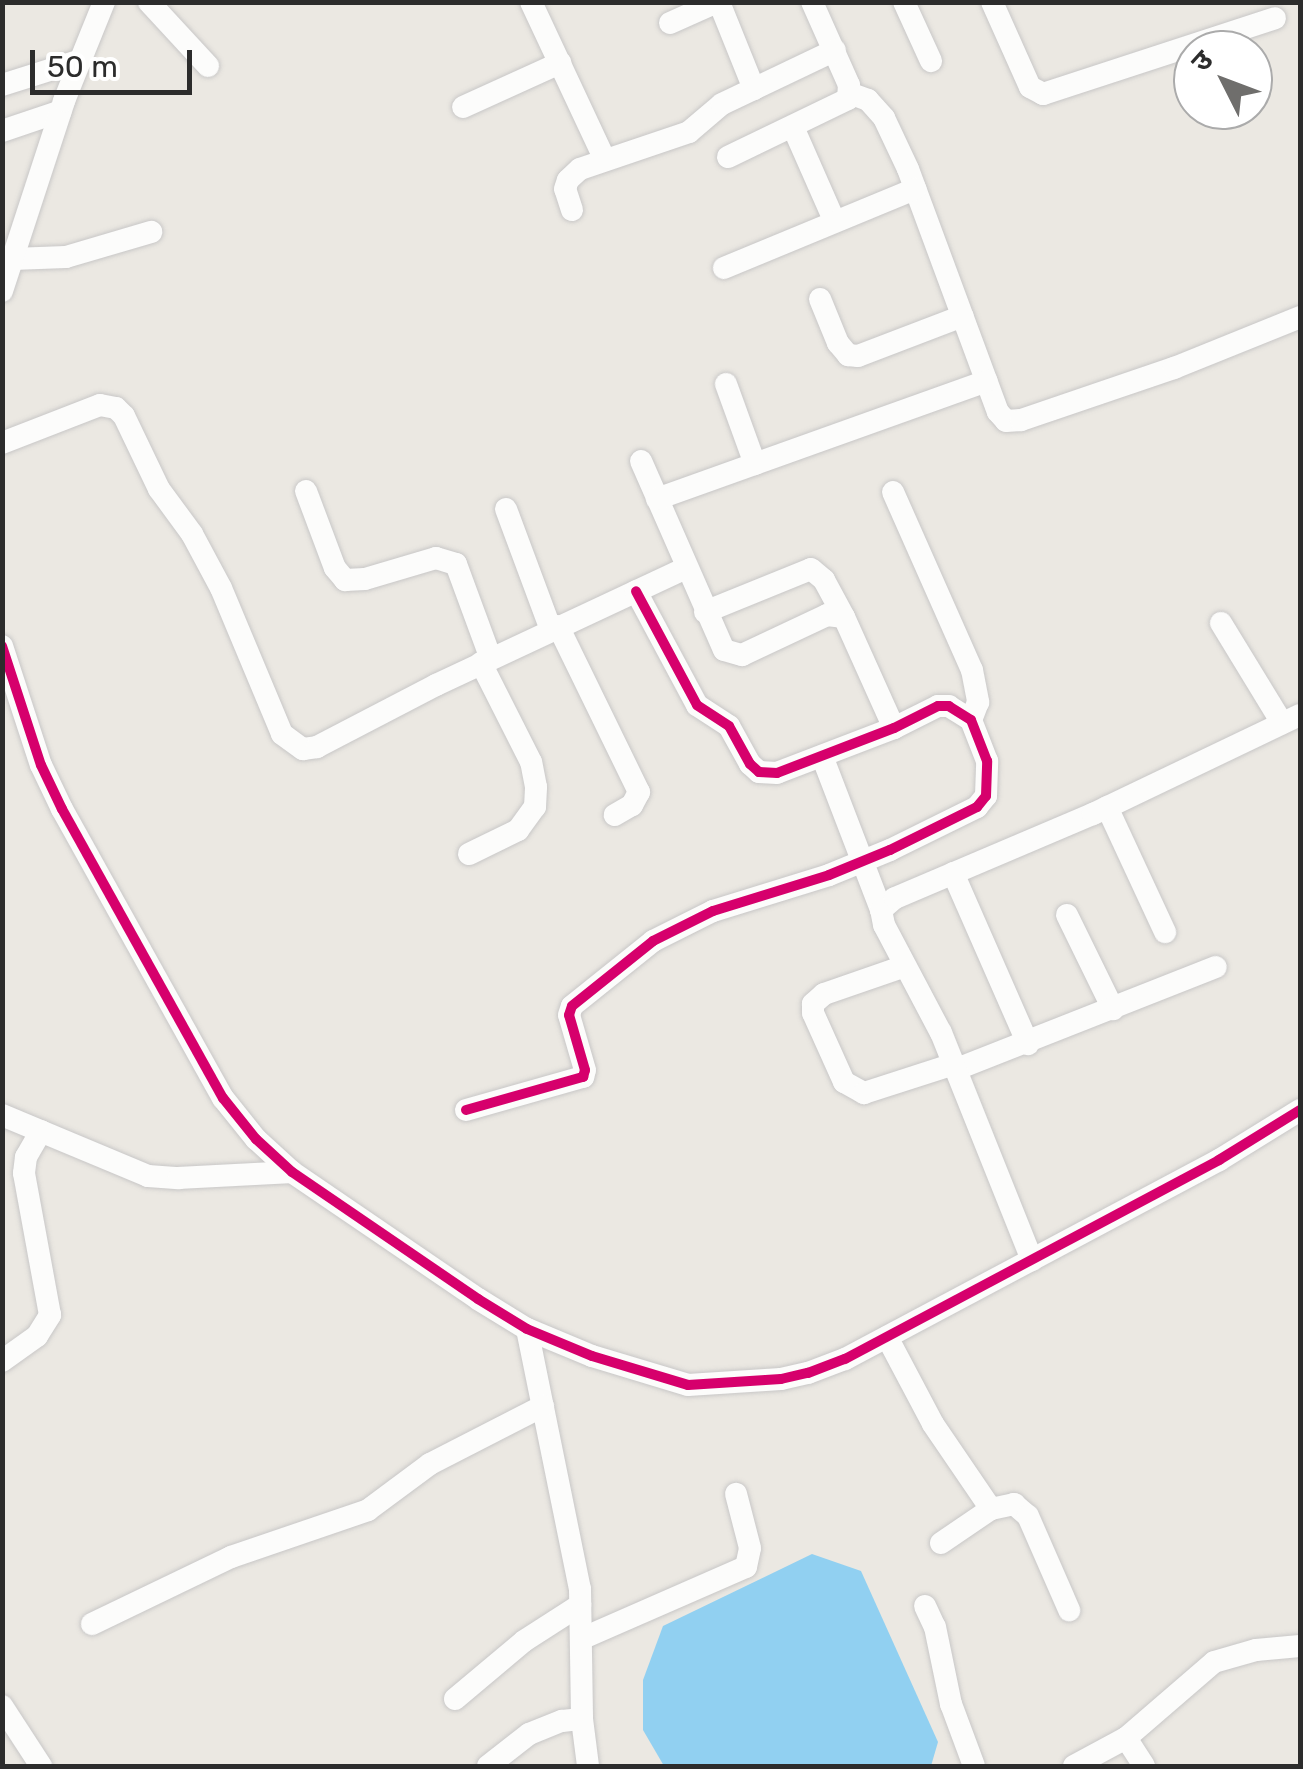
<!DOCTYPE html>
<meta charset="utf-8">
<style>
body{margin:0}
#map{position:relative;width:1303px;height:1769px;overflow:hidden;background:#ebe8e2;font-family:Rubik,"Noto Sans Devanagari",sans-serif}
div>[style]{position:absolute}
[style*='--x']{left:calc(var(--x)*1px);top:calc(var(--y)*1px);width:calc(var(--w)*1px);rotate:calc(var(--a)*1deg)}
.water>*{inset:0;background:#91d0f1}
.roads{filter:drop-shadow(0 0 2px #c8c7c7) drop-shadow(0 0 2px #c8c7c7)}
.minor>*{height:22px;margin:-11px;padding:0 11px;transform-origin:11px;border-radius:11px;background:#fcfcfb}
.cycleway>*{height:10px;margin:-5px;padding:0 5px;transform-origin:5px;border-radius:5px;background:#d6006c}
span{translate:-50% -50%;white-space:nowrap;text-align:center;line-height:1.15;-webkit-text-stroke:8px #fff;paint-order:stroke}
.frame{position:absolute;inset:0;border:5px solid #2c2c2c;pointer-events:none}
.north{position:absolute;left:1173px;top:30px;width:100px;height:100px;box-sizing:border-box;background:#fff;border:2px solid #ababab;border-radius:50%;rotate:312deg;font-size:28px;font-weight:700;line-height:40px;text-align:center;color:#2c2c2c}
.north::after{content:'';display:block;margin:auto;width:35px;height:45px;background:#6f6e6c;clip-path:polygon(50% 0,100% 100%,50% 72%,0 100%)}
.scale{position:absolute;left:30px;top:50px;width:162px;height:45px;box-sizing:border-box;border:5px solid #2c2c2c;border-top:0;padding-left:12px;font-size:30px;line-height:35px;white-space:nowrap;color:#2c2c2c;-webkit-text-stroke:8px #fff;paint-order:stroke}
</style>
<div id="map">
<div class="water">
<div style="clip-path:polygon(812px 1554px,861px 1571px,938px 1742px,931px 1766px,664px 1766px,643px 1730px,643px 1680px,663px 1626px)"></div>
</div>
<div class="roads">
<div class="minor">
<div style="--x:149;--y:2;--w:87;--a:47.3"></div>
<div style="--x:531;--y:2;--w:174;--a:64.9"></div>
<div style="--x:719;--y:2;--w:94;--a:68.1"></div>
<div style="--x:904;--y:2;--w:65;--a:65.4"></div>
<div style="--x:992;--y:2;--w:93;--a:65.9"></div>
<div style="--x:1030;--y:87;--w:15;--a:28"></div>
<div style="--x:1043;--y:94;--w:244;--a:-18.1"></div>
<div style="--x:670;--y:23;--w:51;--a:-24.1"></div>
<div style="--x:2;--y:85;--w:83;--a:-17.6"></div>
<div style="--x:849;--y:93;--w:20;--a:20"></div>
<div style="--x:868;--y:100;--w:24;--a:48"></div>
<div style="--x:884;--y:118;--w:56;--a:64.8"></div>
<div style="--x:908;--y:169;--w:259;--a:69.7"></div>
<div style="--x:998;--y:412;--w:12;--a:48"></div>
<div style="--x:1006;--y:421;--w:15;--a:-4"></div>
<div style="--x:1021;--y:420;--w:162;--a:-18.8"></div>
<div style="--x:1174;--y:368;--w:136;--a:-22"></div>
<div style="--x:463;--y:107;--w:107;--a:-24.4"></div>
<div style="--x:793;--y:127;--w:102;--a:66.2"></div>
<div style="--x:2;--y:131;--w:62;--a:-18.7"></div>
<div style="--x:728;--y:157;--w:133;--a:-25.8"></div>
<div style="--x:848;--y:99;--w:14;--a:-86"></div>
<div style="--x:849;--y:85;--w:91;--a:-114"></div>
<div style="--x:572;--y:210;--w:22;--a:-108"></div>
<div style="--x:565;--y:189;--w:9;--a:-72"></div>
<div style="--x:568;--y:180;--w:16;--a:-43"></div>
<div style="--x:580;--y:169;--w:115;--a:-18.7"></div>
<div style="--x:689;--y:132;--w:43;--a:-40.3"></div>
<div style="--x:722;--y:104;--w:125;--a:-25.5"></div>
<div style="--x:12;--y:259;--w:54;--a:-2.1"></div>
<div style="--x:66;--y:257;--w:89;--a:-16.4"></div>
<div style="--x:724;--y:268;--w:207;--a:-22.5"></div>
<div style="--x:2;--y:291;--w:200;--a:-71.9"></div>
<div style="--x:64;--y:101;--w:107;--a:-68"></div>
<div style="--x:820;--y:299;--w:48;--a:67.8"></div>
<div style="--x:838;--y:343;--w:16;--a:50"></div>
<div style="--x:848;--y:355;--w:10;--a:6"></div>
<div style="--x:858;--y:356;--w:112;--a:-20.9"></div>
<div style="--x:726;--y:384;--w:85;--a:70.1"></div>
<div style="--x:2;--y:443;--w:105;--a:-21.2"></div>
<div style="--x:100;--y:405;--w:16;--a:11"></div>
<div style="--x:116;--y:408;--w:11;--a:45"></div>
<div style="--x:124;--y:416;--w:81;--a:64.4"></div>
<div style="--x:159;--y:489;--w:56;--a:53.7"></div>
<div style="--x:192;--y:534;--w:61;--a:61.8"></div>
<div style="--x:221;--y:588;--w:158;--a:67.3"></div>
<div style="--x:282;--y:734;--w:26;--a:36"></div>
<div style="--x:303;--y:749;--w:14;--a:-8"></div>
<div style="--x:317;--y:747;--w:134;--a:-27.5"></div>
<div style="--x:436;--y:685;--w:276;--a:-25.1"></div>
<div style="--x:641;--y:461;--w:206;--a:66.3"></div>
<div style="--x:724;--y:650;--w:19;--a:16"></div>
<div style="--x:742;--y:655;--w:94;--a:-25.2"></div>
<div style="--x:827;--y:615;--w:17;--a:7"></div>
<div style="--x:844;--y:617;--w:122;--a:65.8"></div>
<div style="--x:306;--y:491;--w:82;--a:69.4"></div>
<div style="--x:335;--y:568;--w:16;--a:50"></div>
<div style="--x:345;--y:580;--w:20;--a:-3"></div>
<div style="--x:365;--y:579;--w:74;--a:-16.5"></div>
<div style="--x:436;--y:558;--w:21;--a:17"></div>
<div style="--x:456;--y:564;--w:101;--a:69.8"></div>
<div style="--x:893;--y:492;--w:195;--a:66.1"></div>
<div style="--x:972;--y:670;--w:33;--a:79"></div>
<div style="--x:978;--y:702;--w:19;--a:111"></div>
<div style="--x:657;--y:499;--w:350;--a:-19.7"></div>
<div style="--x:506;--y:509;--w:129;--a:69.6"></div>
<div style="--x:705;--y:612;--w:114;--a:-22.1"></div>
<div style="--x:811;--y:569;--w:17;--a:40"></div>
<div style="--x:824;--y:580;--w:42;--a:61.6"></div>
<div style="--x:1221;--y:623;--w:117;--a:58.6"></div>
<div style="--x:558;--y:626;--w:185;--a:64"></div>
<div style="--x:639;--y:792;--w:15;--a:118"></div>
<div style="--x:632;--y:805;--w:20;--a:150"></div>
<div style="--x:2;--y:646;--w:125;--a:71.9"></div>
<div style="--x:41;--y:765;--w:49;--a:64.5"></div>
<div style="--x:62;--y:809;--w:331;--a:60.9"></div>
<div style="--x:223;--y:1098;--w:53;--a:51.2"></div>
<div style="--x:256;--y:1139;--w:49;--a:42.5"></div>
<div style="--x:292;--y:1172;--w:225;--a:34.3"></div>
<div style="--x:478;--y:1299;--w:57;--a:31.5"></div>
<div style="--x:527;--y:1329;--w:70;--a:22.6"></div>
<div style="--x:592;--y:1356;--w:100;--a:16.8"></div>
<div style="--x:688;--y:1385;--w:93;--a:-3.7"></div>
<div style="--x:781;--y:1379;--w:28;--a:-13"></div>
<div style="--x:808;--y:1373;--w:40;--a:-21"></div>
<div style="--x:845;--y:1359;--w:424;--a:-28"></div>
<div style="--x:1219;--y:1160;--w:95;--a:-31.7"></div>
<div style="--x:822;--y:756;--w:165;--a:69"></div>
<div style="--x:1107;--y:807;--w:138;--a:65.1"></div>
<div style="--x:469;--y:854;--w:55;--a:-26.1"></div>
<div style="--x:518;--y:830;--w:29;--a:-54"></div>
<div style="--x:535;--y:807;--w:20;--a:-87"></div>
<div style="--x:536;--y:787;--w:25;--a:-101"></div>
<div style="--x:531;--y:762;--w:111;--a:-116.8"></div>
<div style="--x:953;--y:873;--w:187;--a:66.3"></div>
<div style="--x:1067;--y:915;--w:105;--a:63.9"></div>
<div style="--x:905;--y:966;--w:86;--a:160.9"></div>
<div style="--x:824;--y:994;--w:15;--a:138"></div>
<div style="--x:813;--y:1004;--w:9;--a:90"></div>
<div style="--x:813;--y:1013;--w:76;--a:65.8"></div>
<div style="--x:844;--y:1082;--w:23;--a:29"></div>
<div style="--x:864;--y:1093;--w:95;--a:-17.9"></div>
<div style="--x:957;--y:1069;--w:278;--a:-21.5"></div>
<div style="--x:466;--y:1110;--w:122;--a:-15.8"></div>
<div style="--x:583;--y:1077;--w:7;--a:-74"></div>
<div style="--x:585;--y:1070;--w:57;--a:-106.2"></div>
<div style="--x:569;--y:1015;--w:9;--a:-72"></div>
<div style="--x:572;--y:1006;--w:104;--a:-38.7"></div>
<div style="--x:653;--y:941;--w:67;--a:-26.6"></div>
<div style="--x:713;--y:911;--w:121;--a:-17.2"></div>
<div style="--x:829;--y:875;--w:66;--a:-22.3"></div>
<div style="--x:890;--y:850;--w:97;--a:-26.3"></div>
<div style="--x:977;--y:807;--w:14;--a:-51"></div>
<div style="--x:986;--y:796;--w:35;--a:-88"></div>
<div style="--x:987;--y:761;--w:44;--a:-111.3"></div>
<div style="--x:971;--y:720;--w:26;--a:-148"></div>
<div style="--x:949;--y:706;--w:11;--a:180"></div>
<div style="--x:938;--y:706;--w:49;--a:153.4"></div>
<div style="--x:894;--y:728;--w:125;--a:159"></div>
<div style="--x:777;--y:773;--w:18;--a:-177"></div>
<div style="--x:759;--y:772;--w:12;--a:-138"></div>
<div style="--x:750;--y:764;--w:43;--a:-118.9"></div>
<div style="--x:729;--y:726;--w:38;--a:-147"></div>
<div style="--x:697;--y:705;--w:129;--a:-118.2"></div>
<div style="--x:2;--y:1115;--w:158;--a:22.7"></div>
<div style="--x:148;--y:1176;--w:31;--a:4"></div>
<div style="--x:179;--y:1178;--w:113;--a:-3"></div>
<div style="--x:1032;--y:1260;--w:245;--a:-111.8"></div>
<div style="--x:941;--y:1033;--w:122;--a:-117.8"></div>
<div style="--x:884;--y:925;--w:15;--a:-101"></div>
<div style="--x:881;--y:910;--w:18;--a:-41"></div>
<div style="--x:895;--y:898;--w:215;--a:-23"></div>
<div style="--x:1093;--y:814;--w:229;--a:-25.6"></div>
<div style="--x:527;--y:1329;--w:265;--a:78.5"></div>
<div style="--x:580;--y:1589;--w:130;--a:89.1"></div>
<div style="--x:582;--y:1719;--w:47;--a:82.7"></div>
<div style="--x:887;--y:1337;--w:98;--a:62.1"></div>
<div style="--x:933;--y:1424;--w:103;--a:55.7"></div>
<div style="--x:2;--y:1361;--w:43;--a:-35.5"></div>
<div style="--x:37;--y:1336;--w:25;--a:-58"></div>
<div style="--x:50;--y:1315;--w:144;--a:-100.4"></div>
<div style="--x:24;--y:1173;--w:16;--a:-83"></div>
<div style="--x:26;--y:1157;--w:30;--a:-60"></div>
<div style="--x:941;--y:1543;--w:60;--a:-34.2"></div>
<div style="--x:991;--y:1509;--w:24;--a:-12"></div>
<div style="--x:1014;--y:1504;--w:18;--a:41"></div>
<div style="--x:1028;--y:1516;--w:103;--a:66.4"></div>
<div style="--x:925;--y:1606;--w:23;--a:65"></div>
<div style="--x:935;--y:1627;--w:79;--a:78.3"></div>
<div style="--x:951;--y:1704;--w:66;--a:69.6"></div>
<div style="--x:92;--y:1624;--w:154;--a:-25.7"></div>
<div style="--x:231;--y:1557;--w:145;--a:-18.9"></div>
<div style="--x:368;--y:1510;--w:77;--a:-36.6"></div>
<div style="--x:430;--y:1464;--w:127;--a:-27.2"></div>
<div style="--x:581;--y:1639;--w:180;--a:-23.6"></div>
<div style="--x:746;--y:1567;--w:19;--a:-78"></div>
<div style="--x:750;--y:1548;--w:56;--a:-104.5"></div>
<div style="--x:455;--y:1699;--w:90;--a:-40"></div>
<div style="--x:524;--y:1641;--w:67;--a:-32.7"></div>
<div style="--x:2;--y:1706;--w:72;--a:57"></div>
<div style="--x:1126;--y:1738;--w:33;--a:57"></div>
<div style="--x:488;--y:1766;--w:52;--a:-38"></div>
<div style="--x:529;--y:1734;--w:35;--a:-22"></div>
<div style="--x:562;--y:1721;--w:20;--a:-6"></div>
<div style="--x:1074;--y:1766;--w:59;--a:-28.3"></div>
<div style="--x:1126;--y:1738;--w:116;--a:-40.8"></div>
<div style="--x:1214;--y:1662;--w:44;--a:-15.9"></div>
<div style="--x:1256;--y:1650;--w:44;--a:-5.2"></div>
</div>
</div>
<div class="cycleway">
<div style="--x:2;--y:646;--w:125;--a:71.9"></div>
<div style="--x:41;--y:765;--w:49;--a:64.5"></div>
<div style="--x:62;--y:809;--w:331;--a:60.9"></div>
<div style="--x:223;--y:1098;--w:53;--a:51.2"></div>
<div style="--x:256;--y:1139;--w:49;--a:42.5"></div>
<div style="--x:292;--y:1172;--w:225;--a:34.3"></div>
<div style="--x:478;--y:1299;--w:57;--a:31.5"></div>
<div style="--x:527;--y:1329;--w:70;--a:22.6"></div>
<div style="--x:592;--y:1356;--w:100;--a:16.8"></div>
<div style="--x:688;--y:1385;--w:93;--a:-3.7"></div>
<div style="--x:781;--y:1379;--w:28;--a:-13"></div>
<div style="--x:808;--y:1373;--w:40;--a:-21"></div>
<div style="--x:845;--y:1359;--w:424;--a:-28"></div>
<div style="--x:1219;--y:1160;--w:95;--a:-31.7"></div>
<div style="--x:466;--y:1110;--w:122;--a:-15.8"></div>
<div style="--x:583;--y:1077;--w:7;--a:-74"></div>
<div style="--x:585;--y:1070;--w:57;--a:-106.2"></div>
<div style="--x:569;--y:1015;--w:9;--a:-72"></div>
<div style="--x:572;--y:1006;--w:104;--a:-38.7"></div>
<div style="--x:653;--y:941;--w:67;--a:-26.6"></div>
<div style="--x:713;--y:911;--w:121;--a:-17.2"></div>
<div style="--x:829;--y:875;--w:66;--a:-22.3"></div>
<div style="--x:890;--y:850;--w:97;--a:-26.3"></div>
<div style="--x:977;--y:807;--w:14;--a:-51"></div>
<div style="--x:986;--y:796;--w:35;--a:-88"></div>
<div style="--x:987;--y:761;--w:44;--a:-111.3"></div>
<div style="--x:971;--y:720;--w:26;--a:-148"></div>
<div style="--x:949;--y:706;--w:11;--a:180"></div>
<div style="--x:938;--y:706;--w:49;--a:153.4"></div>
<div style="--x:894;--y:728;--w:125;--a:159"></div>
<div style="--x:777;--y:773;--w:18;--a:-177"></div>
<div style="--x:759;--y:772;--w:12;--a:-138"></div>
<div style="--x:750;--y:764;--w:43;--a:-118.9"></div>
<div style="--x:729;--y:726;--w:38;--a:-147"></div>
<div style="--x:697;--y:705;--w:129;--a:-118.2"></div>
</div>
<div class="frame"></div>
<div class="north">उ</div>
<div class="scale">50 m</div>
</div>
